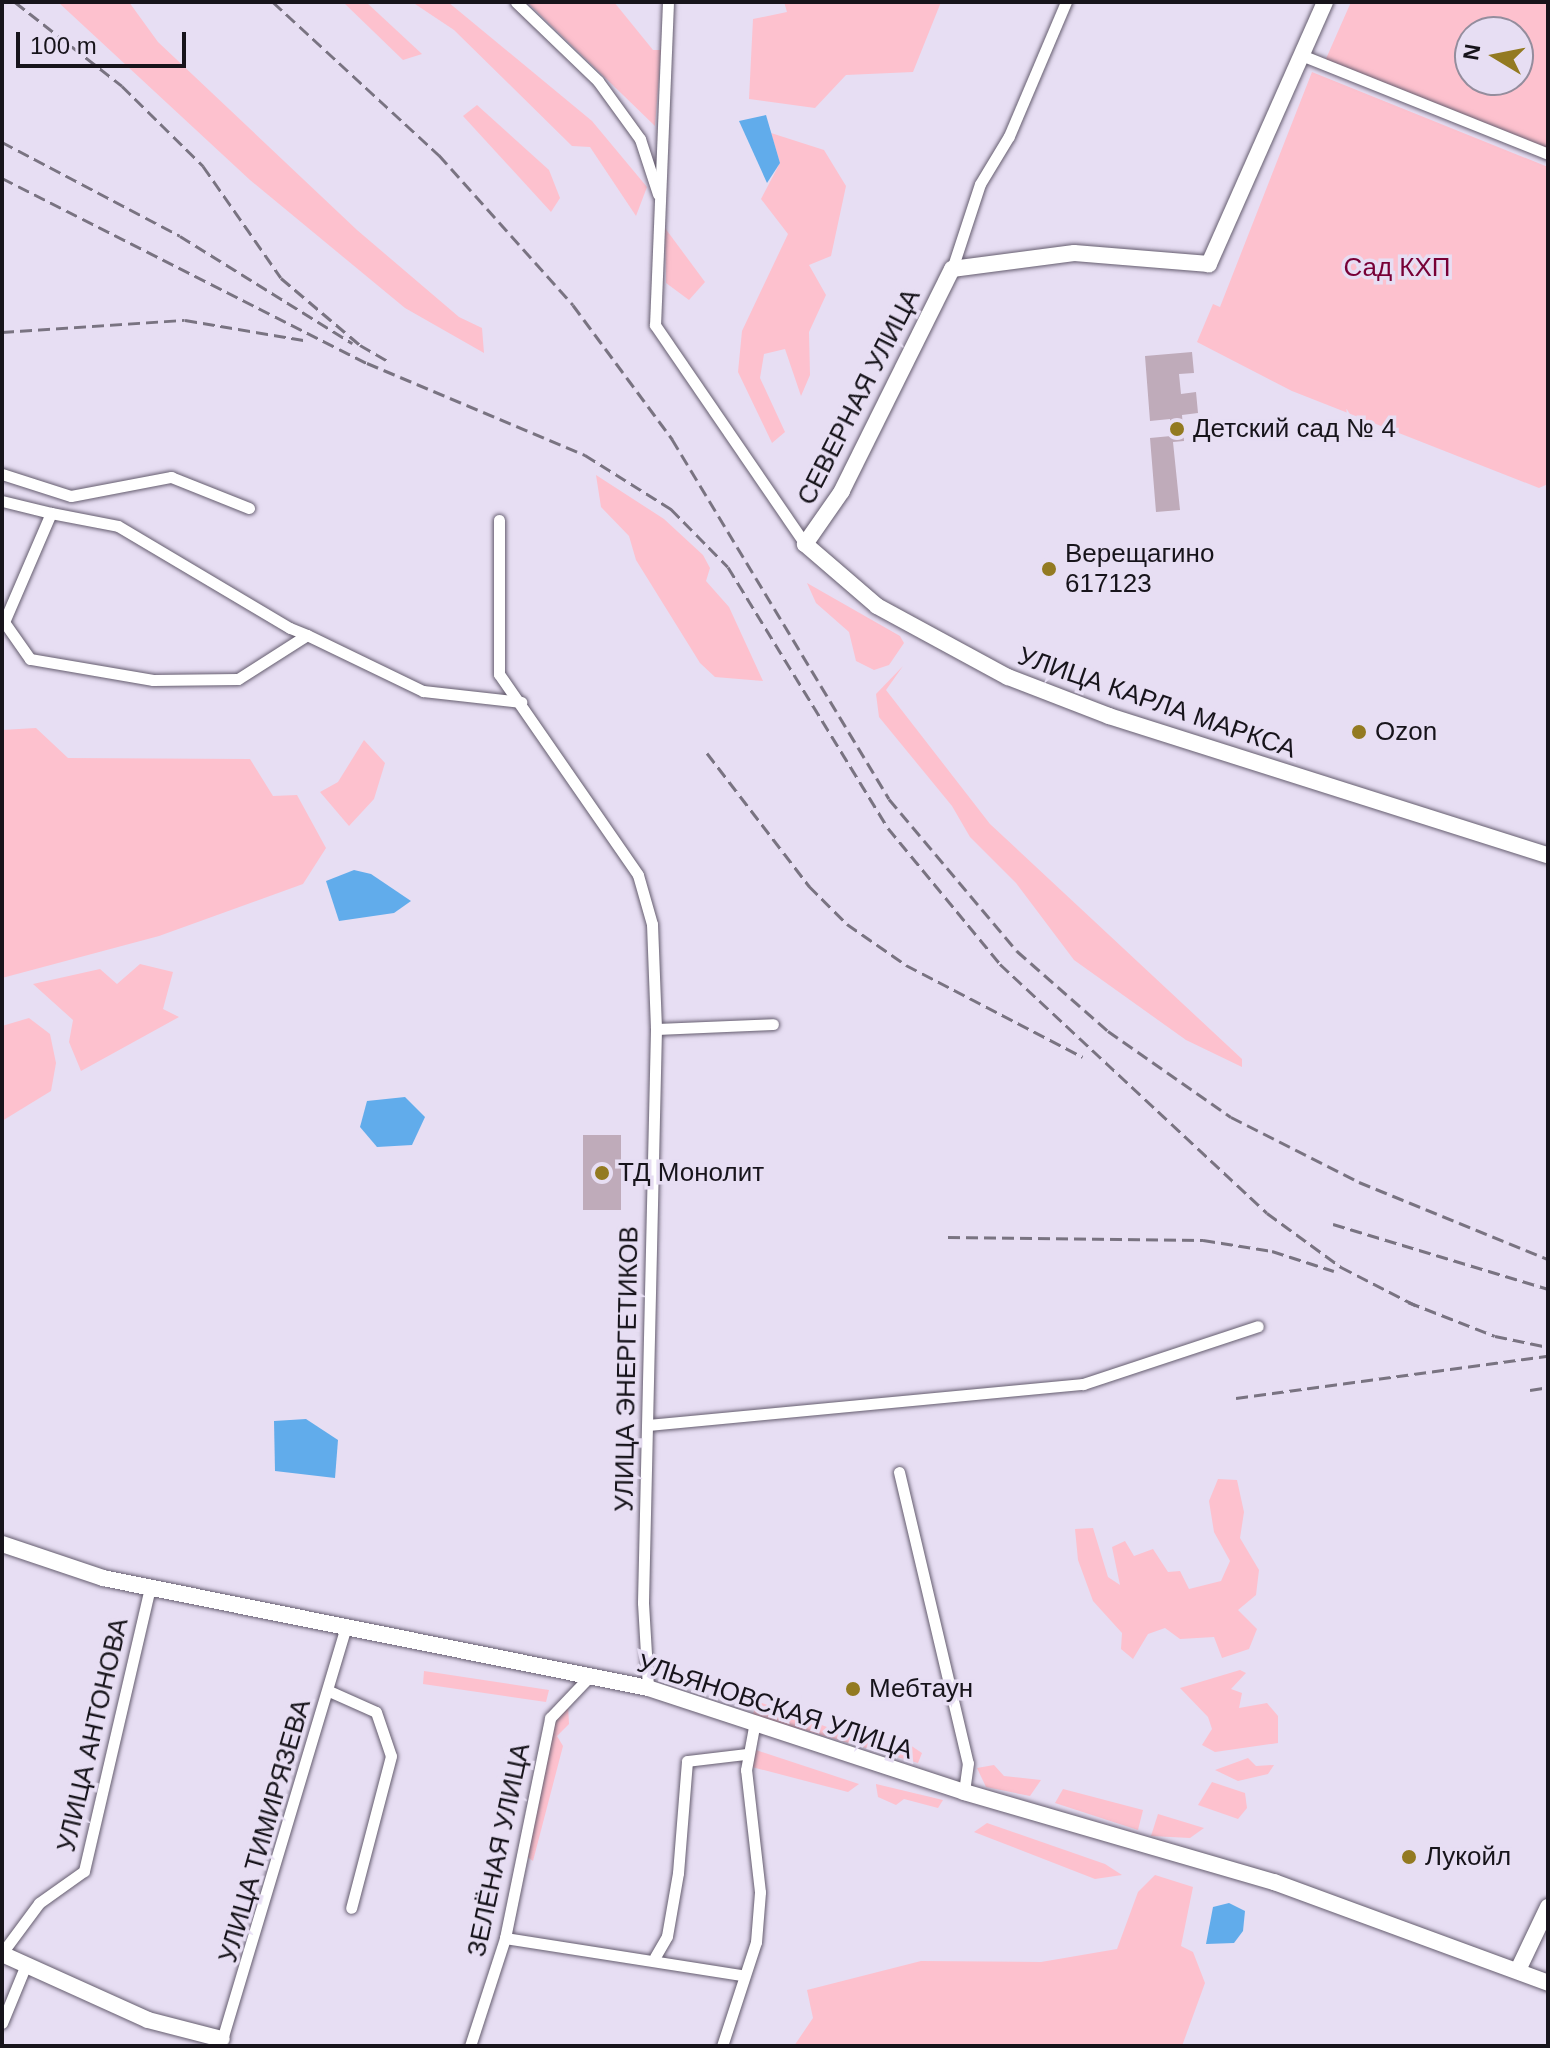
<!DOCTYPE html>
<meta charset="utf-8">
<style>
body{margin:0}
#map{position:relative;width:1550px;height:2048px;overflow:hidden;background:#e7def3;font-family:Arial,sans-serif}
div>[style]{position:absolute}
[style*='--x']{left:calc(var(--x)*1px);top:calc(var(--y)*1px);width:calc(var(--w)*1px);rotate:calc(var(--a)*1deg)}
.green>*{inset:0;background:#fdc1ce}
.water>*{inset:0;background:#61aceb}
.building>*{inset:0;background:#bfabba}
.roads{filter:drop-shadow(0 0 2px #655d6f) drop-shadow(0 0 2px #655d6f)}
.street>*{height:11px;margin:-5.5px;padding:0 5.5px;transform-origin:5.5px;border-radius:5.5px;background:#fff}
.secondary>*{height:16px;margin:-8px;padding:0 8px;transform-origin:8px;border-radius:8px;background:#fff}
.rail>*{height:3px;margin-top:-1.5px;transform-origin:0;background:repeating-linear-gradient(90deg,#797381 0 12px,transparent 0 18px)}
.dots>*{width:22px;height:22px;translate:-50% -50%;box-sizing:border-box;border:4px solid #e7def3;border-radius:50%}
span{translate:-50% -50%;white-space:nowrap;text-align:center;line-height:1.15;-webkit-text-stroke:7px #e7def3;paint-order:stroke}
.park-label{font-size:26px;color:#770036}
.street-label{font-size:26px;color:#17141b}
.poi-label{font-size:26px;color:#17141b}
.left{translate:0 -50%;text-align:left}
.frame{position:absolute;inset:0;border:4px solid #17141b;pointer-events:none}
.north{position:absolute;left:1454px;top:16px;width:80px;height:80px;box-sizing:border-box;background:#e7def3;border:2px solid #948d9d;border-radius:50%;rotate:280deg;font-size:22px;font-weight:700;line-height:32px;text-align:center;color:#17141b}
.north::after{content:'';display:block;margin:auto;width:28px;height:36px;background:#937a21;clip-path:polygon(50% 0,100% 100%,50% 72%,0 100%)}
.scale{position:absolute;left:16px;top:32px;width:170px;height:36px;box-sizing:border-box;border:4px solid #17141b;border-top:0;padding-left:10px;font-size:24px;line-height:28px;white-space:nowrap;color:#17141b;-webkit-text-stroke:6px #e7def3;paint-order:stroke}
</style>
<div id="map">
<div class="green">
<div style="clip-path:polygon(58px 2px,129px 2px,158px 42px,357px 230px,459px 317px,482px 328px,484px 353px,405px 308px,250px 180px)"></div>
<div style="clip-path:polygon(343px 2px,366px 2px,422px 54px,403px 60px)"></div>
<div style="clip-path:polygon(412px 2px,448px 2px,592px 121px,647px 187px,636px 216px,590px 147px,572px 146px,454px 30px)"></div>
<div style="clip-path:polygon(527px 2px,614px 2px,653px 50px,661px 50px,655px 126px)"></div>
<div style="clip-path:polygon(784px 2px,941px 2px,913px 72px,846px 75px,815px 108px,749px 99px,753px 19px,787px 12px)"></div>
<div style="clip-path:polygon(evenodd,1351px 2px,1548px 2px,1548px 149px,1325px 61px,1351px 2px,1470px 32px,1518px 32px,1518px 80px,1470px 80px,1470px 32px)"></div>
<div style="clip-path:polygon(1312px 72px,1548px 167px,1548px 484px,1539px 488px,1292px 391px,1197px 342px,1213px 304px,1220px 307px)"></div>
<div style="clip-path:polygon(477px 105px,549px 170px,560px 198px,551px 212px,463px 116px)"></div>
<div style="clip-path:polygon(771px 133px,824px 150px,846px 186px,831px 256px,809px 265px,826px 295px,809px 332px,810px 375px,801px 396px,785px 349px,764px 354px,760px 378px,785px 432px,772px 443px,738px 372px,742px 331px,788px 234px,761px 199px,780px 163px)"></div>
<div style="clip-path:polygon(665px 228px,705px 282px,689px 300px,666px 283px)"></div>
<div style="clip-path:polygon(596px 475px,664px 519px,703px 555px,710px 568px,706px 581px,729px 607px,763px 681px,715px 677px,700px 663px,636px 560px,629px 536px,601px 507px)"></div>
<div style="clip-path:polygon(807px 583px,900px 636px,904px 643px,889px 665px,874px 670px,856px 661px,849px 632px,816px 603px)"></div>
<div style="clip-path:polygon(903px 666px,886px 690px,990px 824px,1242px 1059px,1242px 1067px,1186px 1040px,1074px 960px,1016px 883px,970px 837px,952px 806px,879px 717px,876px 694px)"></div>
<div style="clip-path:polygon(36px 728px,68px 758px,250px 759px,273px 796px,297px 795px,326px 848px,303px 884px,159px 936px,2px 978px,2px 730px)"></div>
<div style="clip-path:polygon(364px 740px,385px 763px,374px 799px,349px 826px,320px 792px,338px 782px)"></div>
<div style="clip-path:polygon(140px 964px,173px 972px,163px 1009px,179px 1017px,81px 1071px,69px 1042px,73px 1020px,33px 984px,100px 969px,117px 984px)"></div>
<div style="clip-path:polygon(29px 1018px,50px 1034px,56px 1063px,51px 1091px,2px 1121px,2px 1026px)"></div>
<div style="clip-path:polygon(1218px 1479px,1237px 1480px,1244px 1512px,1240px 1538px,1259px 1570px,1256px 1595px,1238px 1610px,1257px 1629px,1249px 1649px,1222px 1658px,1214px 1637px,1180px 1639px,1165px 1628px,1148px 1634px,1133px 1659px,1121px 1649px,1122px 1633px,1093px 1601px,1078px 1560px,1075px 1529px,1093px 1528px,1108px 1577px,1120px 1585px,1112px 1547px,1125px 1541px,1134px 1556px,1153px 1549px,1168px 1572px,1180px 1571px,1189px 1589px,1221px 1581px,1230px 1561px,1214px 1532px,1209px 1501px)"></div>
<div style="clip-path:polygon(1240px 1670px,1246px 1673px,1231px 1689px,1242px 1693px,1239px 1708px,1267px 1703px,1278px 1716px,1278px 1743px,1215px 1752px,1202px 1745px,1212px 1729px,1208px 1717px,1180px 1688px)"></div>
<div style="clip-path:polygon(424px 1671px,549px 1690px,546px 1702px,423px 1684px)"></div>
<div style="clip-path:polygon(759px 1702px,884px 1748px,910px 1745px,922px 1753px,918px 1763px,752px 1715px)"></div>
<div style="clip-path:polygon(568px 1705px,569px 1724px,557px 1736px,563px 1746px,533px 1861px,526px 1856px,552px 1727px)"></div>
<div style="clip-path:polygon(756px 1750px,859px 1784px,848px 1792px,752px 1767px)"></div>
<div style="clip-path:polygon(1248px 1758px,1256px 1766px,1274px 1765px,1268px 1774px,1238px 1781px,1215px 1770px)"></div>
<div style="clip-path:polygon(994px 1765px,1004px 1776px,1041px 1780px,1030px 1796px,986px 1787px,977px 1768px)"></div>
<div style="clip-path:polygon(1212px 1782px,1245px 1793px,1247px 1808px,1238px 1819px,1198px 1805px)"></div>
<div style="clip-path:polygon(876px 1785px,876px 1784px,943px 1800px,938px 1808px,904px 1799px,896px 1805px,878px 1797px)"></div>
<div style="clip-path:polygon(1063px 1789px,1143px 1810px,1138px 1830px,1055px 1803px)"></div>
<div style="clip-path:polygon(1158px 1814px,1204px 1828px,1190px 1838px,1151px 1836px)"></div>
<div style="clip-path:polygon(987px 1823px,1105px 1864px,1122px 1875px,1095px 1879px,974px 1832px)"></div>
<div style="clip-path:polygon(1155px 1875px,1193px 1887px,1181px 1946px,1193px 1952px,1205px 1983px,1182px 2046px,794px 2046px,813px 2018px,807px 1990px,921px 1961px,1041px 1962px,1117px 1949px,1138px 1892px)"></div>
</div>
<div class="water">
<div style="clip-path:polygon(766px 115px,780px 163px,767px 183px,739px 121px)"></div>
<div style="clip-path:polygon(354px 870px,371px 874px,411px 901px,394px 913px,339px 921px,326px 881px)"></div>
<div style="clip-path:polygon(405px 1097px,425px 1117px,412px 1145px,377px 1147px,360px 1127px,367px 1101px)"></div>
<div style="clip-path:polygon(306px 1419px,338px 1440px,335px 1478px,275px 1471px,274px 1421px)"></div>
<div style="clip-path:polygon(1229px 1903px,1245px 1911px,1243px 1931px,1234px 1943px,1206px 1944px,1213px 1907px)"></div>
</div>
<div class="building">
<div style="clip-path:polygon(1192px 352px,1194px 373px,1179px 374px,1181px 394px,1196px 392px,1198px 413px,1182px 415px,1184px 441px,1173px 442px,1180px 510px,1156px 512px,1150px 438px,1171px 436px,1170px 419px,1150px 421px,1145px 356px)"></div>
<div style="clip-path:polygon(583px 1135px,621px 1135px,621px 1210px,583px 1210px)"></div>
</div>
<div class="roads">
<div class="street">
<div style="--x:516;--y:2;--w:114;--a:43.9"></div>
<div style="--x:598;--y:81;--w:72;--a:54.1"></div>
<div style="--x:640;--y:139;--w:58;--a:71.9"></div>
<div style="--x:668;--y:2;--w:323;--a:92.3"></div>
<div style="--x:655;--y:325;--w:265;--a:55.6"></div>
<div style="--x:1301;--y:55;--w:266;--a:21.8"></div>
<div style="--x:952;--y:269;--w:89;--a:-71.8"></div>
<div style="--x:980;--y:184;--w:56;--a:-58.9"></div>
<div style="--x:1009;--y:136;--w:146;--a:-67"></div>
<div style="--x:2;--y:474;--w:72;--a:17.7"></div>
<div style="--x:71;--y:496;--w:102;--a:-10.8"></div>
<div style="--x:171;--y:477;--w:84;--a:21.7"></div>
<div style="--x:2;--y:501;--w:50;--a:13.8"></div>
<div style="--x:499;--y:520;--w:154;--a:90"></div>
<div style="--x:499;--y:674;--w:244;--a:55.3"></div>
<div style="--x:638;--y:875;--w:51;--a:74.1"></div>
<div style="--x:652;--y:924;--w:105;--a:87.8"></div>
<div style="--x:656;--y:1029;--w:574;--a:91.3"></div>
<div style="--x:643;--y:1603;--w:85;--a:86.6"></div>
<div style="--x:307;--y:635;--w:82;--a:147.5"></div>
<div style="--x:238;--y:679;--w:85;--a:179.3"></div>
<div style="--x:153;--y:680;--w:125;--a:-170.3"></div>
<div style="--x:30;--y:659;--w:45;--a:-125.1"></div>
<div style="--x:4;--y:622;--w:119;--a:-66.7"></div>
<div style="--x:51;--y:513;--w:68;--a:11"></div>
<div style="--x:118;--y:526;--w:200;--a:30.7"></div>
<div style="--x:290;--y:628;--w:18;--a:22"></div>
<div style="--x:307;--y:635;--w:129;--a:25.8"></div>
<div style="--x:423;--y:691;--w:99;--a:6.4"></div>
<div style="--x:656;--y:1029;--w:117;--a:-2.4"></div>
<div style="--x:648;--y:1425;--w:437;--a:-5.4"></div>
<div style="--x:1083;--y:1384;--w:184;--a:-18.3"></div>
<div style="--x:899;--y:1472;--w:299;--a:76.7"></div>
<div style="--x:968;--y:1763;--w:29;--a:98"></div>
<div style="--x:329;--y:1691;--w:51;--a:24.1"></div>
<div style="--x:376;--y:1712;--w:46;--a:71.2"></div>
<div style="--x:391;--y:1756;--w:157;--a:104.7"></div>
<div style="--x:505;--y:1938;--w:238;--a:8.9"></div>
<div style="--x:2;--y:1953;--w:62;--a:-53.5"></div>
<div style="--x:39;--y:1903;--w:55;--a:-35.4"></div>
<div style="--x:84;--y:1871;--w:291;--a:-76.9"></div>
<div style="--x:655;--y:1957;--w:24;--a:-60"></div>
<div style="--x:667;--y:1936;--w:64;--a:-80.1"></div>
<div style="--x:678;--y:1873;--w:112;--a:-85.4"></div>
<div style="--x:687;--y:1761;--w:59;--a:-6.8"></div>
<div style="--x:2;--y:2023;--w:61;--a:-67.7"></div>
<div style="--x:221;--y:2043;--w:435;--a:-73.3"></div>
<div style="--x:470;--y:2046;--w:114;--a:-72"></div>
<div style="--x:505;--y:1938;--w:225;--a:-78.4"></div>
<div style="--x:550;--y:1718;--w:58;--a:-46.4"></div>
<div style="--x:722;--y:2046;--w:109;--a:-71.9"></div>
<div style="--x:756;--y:1942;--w:50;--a:-85.4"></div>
<div style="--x:760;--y:1892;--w:123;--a:-96.5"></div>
<div style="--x:746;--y:1770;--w:44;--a:-79.5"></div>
</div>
<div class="secondary">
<div style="--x:1325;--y:2;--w:287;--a:113.9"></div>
<div style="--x:1209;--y:264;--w:135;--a:-175.3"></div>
<div style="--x:1074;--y:253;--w:123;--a:172.5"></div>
<div style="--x:952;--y:269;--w:248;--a:116.4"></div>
<div style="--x:842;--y:491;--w:65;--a:124.9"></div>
<div style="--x:805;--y:544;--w:95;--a:40.7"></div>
<div style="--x:877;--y:606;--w:149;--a:28.5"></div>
<div style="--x:1008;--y:677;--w:108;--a:21.1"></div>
<div style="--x:1109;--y:716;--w:460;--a:17.6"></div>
<div style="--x:2;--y:1544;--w:107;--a:18.6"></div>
<div style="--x:103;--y:1578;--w:556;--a:11.41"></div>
<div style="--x:648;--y:1688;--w:333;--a:18.2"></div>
<div style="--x:964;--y:1792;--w:323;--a:16.2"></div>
<div style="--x:1274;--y:1882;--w:292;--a:20.2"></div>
<div style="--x:2;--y:1954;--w:160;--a:24.3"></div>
<div style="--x:148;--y:2020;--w:76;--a:14.4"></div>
<div style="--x:1518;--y:1970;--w:70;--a:-64.5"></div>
</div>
</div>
<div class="rail">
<div style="--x:15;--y:2;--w:136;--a:38.1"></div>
<div style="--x:122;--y:86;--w:114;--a:44.6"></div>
<div style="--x:203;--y:166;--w:136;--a:55.1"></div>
<div style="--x:281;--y:278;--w:104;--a:40.3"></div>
<div style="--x:360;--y:345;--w:32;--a:30"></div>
<div style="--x:273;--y:2;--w:226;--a:42.7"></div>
<div style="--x:439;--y:155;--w:201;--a:48.2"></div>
<div style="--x:573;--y:305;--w:167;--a:53.5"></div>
<div style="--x:672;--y:439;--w:420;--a:58.9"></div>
<div style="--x:889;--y:799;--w:199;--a:49.9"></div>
<div style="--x:1017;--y:951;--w:121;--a:41.3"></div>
<div style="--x:1108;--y:1031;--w:150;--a:35"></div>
<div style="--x:1231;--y:1117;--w:144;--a:26.9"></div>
<div style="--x:1359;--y:1182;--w:204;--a:22.2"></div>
<div style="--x:2;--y:142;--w:201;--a:27.8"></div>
<div style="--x:180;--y:236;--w:203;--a:31.9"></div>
<div style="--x:2;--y:178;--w:409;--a:26.9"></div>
<div style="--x:367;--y:363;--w:237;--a:22.9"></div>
<div style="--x:585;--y:455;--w:102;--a:32.1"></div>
<div style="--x:671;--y:509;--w:81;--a:45.5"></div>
<div style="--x:728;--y:567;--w:306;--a:58.5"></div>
<div style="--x:888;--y:828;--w:176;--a:50.5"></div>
<div style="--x:1000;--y:964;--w:365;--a:43"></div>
<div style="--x:1267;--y:1213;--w:92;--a:36.1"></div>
<div style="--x:1341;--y:1267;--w:85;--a:27.2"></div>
<div style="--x:2;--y:332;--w:183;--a:-3.8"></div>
<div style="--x:185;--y:320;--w:120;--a:9.6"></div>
<div style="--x:707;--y:753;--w:168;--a:52.5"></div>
<div style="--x:809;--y:886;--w:54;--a:45"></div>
<div style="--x:847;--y:924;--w:72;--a:34.8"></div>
<div style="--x:906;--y:965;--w:199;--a:27.5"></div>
<div style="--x:1333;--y:1224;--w:225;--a:16.8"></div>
<div style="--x:948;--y:1237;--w:255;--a:0.7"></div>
<div style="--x:1203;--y:1240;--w:70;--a:9.1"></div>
<div style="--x:1272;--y:1251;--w:65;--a:17.9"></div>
<div style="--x:1408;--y:1302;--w:93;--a:21.3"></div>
<div style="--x:1495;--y:1336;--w:54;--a:11.7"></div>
<div style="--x:1530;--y:1390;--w:18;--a:-9"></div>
<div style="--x:1236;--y:1398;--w:315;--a:-7.7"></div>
</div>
<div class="dots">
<div style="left:1177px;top:429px;background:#937a21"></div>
<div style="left:1049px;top:569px;background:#937a21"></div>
<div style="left:1359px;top:732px;background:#937a21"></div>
<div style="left:602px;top:1173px;background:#937a21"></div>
<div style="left:853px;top:1689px;background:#937a21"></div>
<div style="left:1409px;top:1857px;background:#937a21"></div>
</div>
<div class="park-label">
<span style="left:1397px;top:268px">Сад КХП</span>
</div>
<div class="street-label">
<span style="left:859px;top:397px;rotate:-63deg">СЕВЕРНАЯ УЛИЦА</span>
<span style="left:1157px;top:703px;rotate:19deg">УЛИЦА КАРЛА МАРКСА</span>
<span style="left:627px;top:1369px;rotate:-89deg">УЛИЦА ЭНЕРГЕТИКОВ</span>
<span style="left:775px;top:1707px;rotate:18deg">УЛЬЯНОВСКАЯ УЛИЦА</span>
<span style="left:93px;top:1735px;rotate:-77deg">УЛИЦА АНТОНОВА</span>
<span style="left:265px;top:1831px;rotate:-74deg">УЛИЦА ТИМИРЯЗЕВА</span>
<span style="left:499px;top:1850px;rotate:-78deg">ЗЕЛЁНАЯ УЛИЦА</span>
</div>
<div class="poi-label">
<span class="left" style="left:1193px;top:429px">Детский сад № 4</span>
<span class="left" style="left:1065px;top:569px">Верещагино<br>617123</span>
<span class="left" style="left:1375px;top:732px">Ozon</span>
<span class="left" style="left:618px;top:1173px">ТД Монолит</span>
<span class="left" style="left:869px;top:1689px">Мебтаун</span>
<span class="left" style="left:1425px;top:1857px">Лукойл</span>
</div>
<div class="frame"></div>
<div class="north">N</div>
<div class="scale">100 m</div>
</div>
